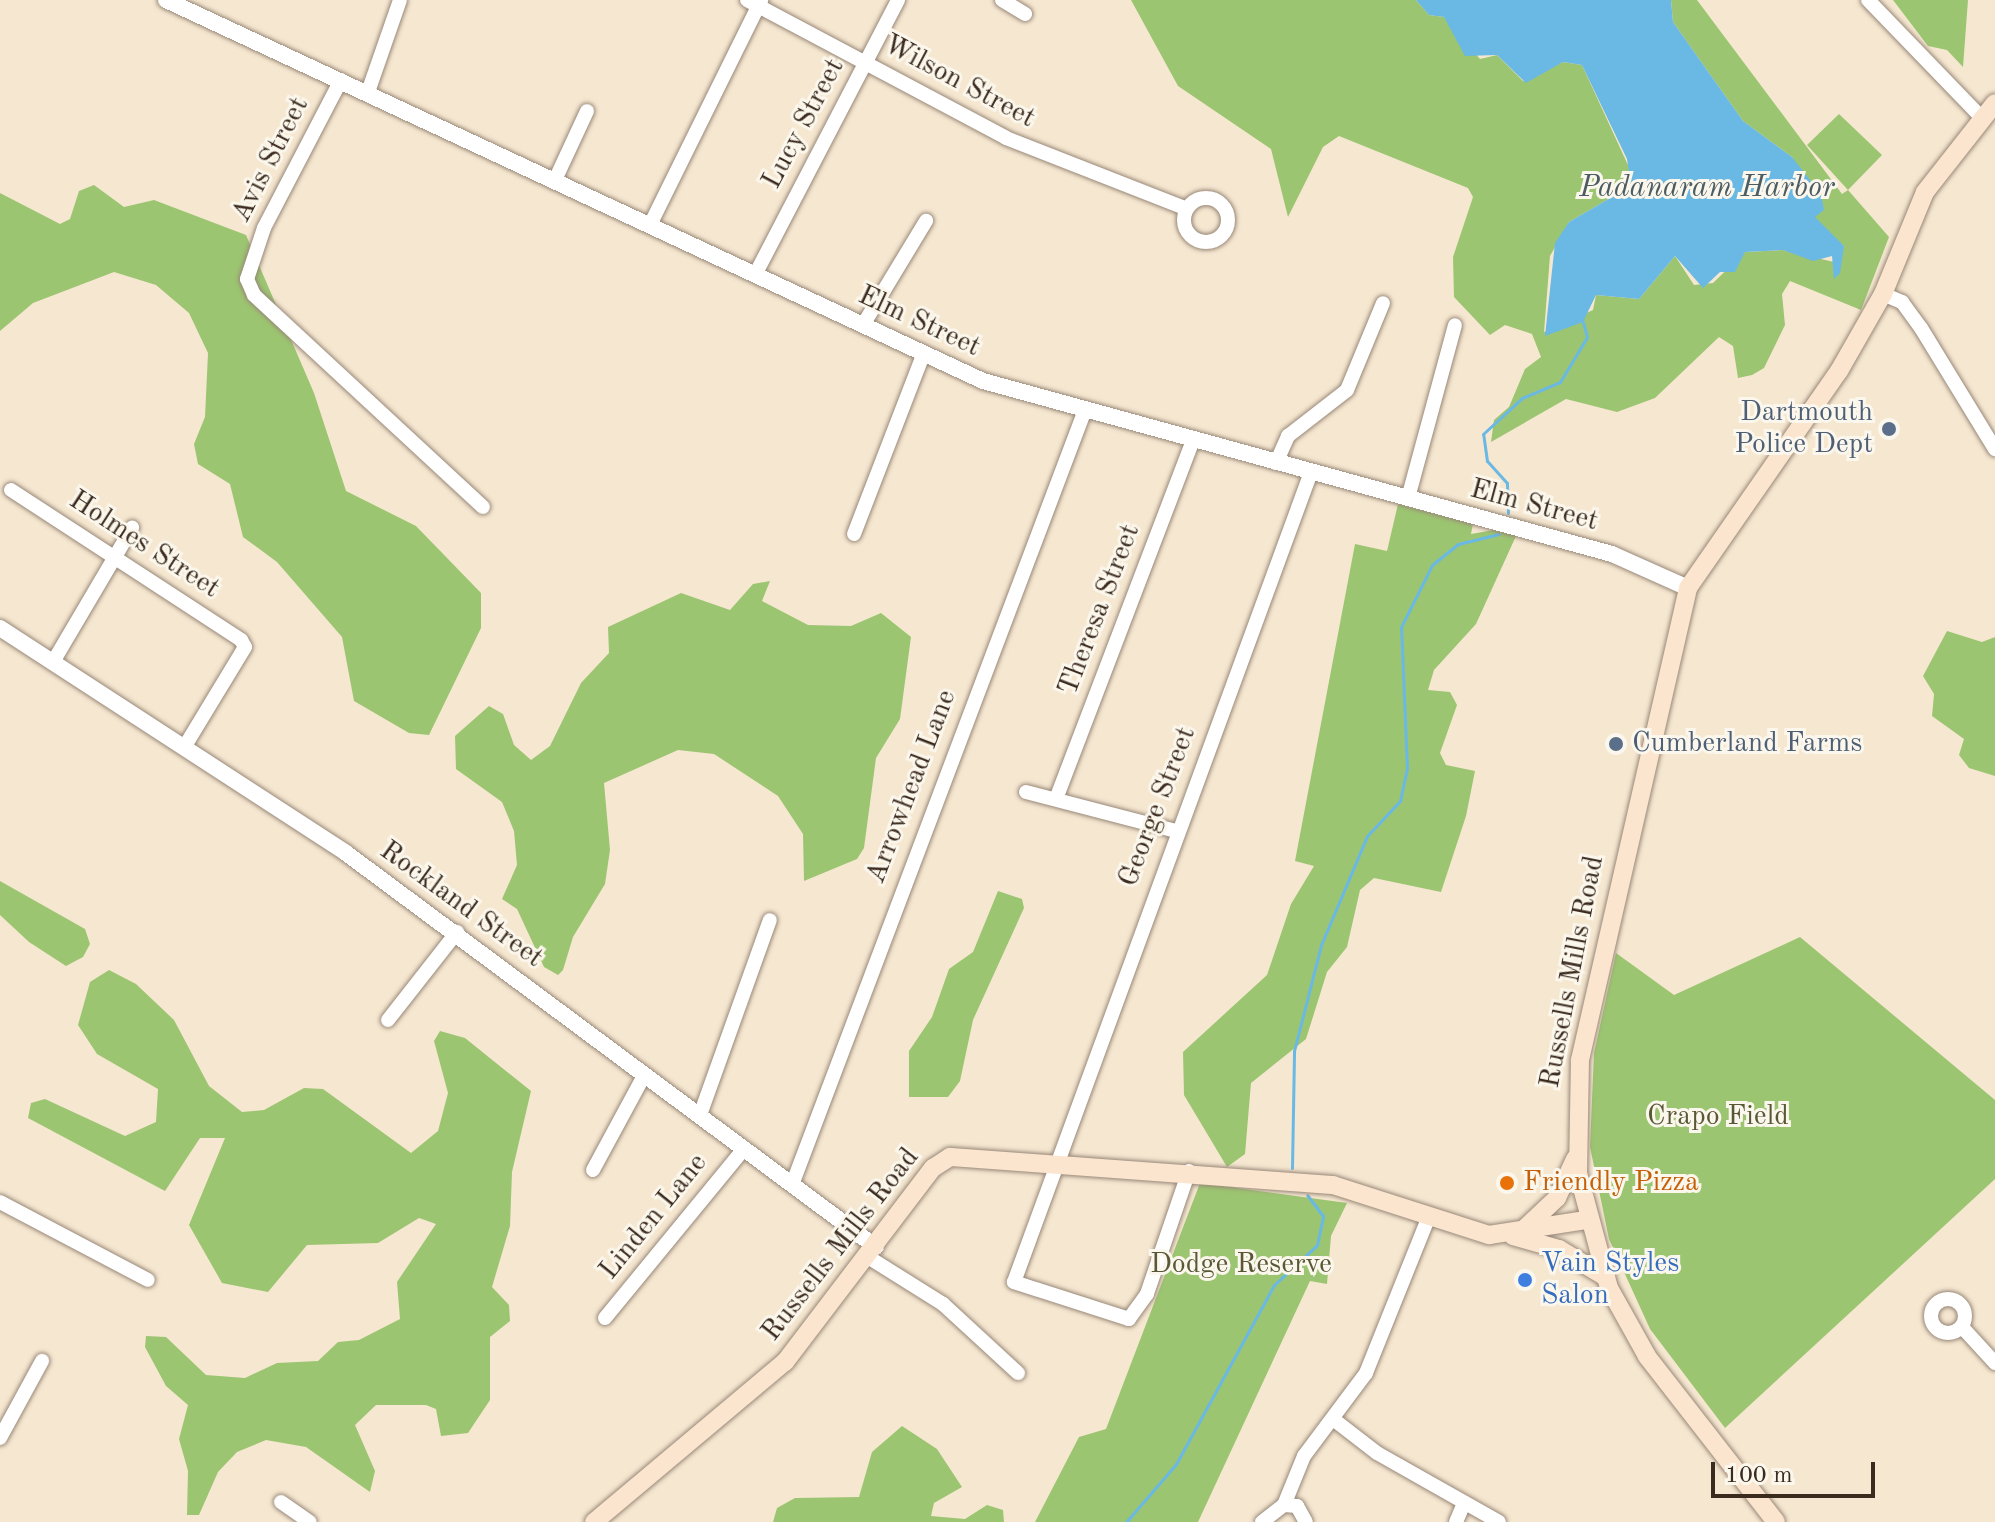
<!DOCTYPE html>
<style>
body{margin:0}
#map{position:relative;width:1995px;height:1522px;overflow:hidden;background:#f6e7d1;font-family:"Old Standard TT",serif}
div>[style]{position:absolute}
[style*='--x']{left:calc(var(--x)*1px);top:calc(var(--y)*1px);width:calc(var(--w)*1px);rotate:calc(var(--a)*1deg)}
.green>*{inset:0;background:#9cc571}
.water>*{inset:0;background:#6ab8e4}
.stream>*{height:3px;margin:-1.5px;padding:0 1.5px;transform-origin:1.5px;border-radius:1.5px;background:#6ab8e4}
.roads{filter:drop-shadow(0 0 2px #988878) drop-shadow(0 0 2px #988878)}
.minor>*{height:14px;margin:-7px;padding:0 7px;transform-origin:7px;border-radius:7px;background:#fff}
.minor>.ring{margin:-7px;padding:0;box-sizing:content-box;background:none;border:14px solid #fff;border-radius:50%}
.tertiary>*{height:16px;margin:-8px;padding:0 8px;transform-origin:8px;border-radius:8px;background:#fff}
.secondary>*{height:18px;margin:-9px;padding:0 9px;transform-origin:9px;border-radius:9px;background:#fbe5cf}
.dots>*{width:22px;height:22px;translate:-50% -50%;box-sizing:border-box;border:4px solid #fbf7ec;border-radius:50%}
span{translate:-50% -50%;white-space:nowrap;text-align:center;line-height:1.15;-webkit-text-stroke:6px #fbf7ec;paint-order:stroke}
.street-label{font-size:28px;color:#3b2a1e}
.service-label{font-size:28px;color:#4e5e75}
.right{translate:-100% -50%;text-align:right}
.left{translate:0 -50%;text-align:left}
.park-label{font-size:28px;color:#585837}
.food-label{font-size:28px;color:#c56008}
.shop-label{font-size:28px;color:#366cbe}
.water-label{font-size:30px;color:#4b5c63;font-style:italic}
.scale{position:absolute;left:1711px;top:1462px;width:164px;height:36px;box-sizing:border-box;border:4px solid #3b2a1e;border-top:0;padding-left:10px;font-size:24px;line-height:28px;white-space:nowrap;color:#3b2a1e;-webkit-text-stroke:6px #fbf7ec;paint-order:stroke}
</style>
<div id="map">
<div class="green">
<div style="clip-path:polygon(1131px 0,1416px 0,1429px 15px,1444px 17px,1480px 59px,1497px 55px,1523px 81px,1563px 62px,1582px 65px,1633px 176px,1631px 186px,1569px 222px,1550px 256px,1544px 332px,1593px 310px,1596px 295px,1639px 299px,1675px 256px,1694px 285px,1713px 283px,1745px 252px,1783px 250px,1834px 262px,1844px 246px,1818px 226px,1792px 157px,1743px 121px,1673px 22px,1671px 0,1697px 0,1842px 194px,1848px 190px,1807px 145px,1839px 114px,1882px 155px,1848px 190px,1889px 237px,1861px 310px,1790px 281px,1782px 294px,1785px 325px,1764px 368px,1752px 375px,1738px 378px,1733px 346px,1719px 337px,1655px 398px,1617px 412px,1566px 399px,1491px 442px,1494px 420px,1509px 407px,1525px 369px,1541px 357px,1532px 334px,1505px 325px,1490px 335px,1454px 297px,1453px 257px,1473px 197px,1468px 188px,1339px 136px,1323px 147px,1288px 217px,1271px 149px,1178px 86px)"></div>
<div style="clip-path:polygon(1893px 0,1968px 0,1963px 67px,1947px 50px,1928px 46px)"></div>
<div style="clip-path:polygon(94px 185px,124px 207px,154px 200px,246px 235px,314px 393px,346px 491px,416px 526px,481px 593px,481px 628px,429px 735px,409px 733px,354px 701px,342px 637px,277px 562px,243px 537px,230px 484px,198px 464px,194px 444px,205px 417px,208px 353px,189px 313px,156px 285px,114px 272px,33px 303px,0 331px,0 193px,60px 224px,70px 219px,79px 191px)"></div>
<div style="clip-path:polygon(1398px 504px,1473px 524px,1471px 534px,1505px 528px,1516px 536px,1476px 624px,1434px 670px,1428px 690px,1450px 692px,1457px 705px,1440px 753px,1446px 765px,1475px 771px,1466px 816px,1441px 892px,1374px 878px,1360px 890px,1347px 947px,1327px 972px,1306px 1039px,1251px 1083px,1245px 1154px,1227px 1167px,1184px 1095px,1183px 1052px,1267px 975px,1291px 904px,1314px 866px,1295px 861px,1355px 544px,1387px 551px)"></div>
<div style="clip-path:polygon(770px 581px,762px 601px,808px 625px,851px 626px,881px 613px,911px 637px,900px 719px,876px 758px,864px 848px,857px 859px,804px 881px,803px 834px,778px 796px,714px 754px,678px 750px,604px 783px,610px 850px,605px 884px,573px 937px,563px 970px,558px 975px,544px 967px,517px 909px,502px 899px,517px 865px,514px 831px,502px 802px,456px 769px,455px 736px,489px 706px,503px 714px,514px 745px,531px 760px,550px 746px,581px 683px,609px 653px,608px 627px,681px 593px,730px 610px,753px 584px)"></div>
<div style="clip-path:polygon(1947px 631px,1982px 642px,1995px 637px,1995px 776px,1969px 768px,1959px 755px,1964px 739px,1932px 716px,1934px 694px,1923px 676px)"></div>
<div style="clip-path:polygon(0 881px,85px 929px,90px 944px,83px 957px,66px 966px,29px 942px,0 915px)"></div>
<div style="clip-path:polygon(998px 891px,1022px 899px,1024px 908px,973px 1020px,960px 1081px,948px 1097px,909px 1097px,909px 1051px,932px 1017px,949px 969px,973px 952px)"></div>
<div style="clip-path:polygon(1800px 937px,1995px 1100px,1995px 1179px,1725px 1428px,1650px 1329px,1609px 1239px,1590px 1147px,1594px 1053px,1616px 953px,1674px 995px)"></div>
<div style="clip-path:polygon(109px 970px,136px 984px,174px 1020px,209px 1086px,242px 1112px,264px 1110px,304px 1088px,323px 1089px,411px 1153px,438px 1131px,448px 1093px,434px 1041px,440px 1031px,465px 1038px,531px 1091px,512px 1172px,510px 1226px,492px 1287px,509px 1305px,510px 1321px,490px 1337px,490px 1400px,468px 1433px,441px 1436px,436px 1409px,426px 1405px,376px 1405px,355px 1425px,375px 1471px,370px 1492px,306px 1447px,266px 1440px,237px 1452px,218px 1472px,199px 1515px,187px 1515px,188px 1471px,179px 1439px,188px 1405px,166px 1386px,145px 1347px,146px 1336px,166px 1337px,206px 1375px,245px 1378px,277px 1363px,318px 1361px,338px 1342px,359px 1340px,400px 1319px,397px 1282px,436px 1224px,419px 1218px,378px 1243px,307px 1245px,268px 1292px,222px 1283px,189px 1225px,225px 1138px,200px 1138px,165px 1191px,28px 1118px,31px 1103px,45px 1099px,125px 1136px,156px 1122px,158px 1089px,97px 1054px,78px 1025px,90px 982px)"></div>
<div style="clip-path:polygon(1200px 1183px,1347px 1203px,1331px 1236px,1327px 1284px,1310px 1281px,1198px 1522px,1035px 1522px,1079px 1437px,1106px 1429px)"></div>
<div style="clip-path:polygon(902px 1426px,937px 1449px,962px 1487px,934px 1503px,931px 1516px,965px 1519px,987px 1505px,1003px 1510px,1004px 1522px,773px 1522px,777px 1508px,795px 1498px,859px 1497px,872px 1452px)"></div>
</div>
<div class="water">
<div style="clip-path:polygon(1416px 0,1671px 0,1673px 22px,1743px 121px,1792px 157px,1821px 194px,1824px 210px,1815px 217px,1844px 246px,1840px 273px,1834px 279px,1832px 256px,1813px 261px,1783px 250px,1745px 252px,1735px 272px,1720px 272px,1703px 288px,1675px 256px,1639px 299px,1596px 295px,1583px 322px,1545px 336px,1555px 243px,1569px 222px,1631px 186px,1627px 159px,1582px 65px,1563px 62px,1526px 83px,1497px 55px,1465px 56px,1444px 17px,1429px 15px)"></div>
</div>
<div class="stream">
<div style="--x:1508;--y:513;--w:30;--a:-92"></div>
<div style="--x:1507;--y:483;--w:30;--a:-132"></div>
<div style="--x:1487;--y:461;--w:27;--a:-98"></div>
<div style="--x:1483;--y:434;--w:53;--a:-42.7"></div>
<div style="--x:1522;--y:398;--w:41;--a:-22.8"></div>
<div style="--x:1560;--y:382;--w:52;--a:-59"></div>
<div style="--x:1587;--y:337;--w:16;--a:-105"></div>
<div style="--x:1292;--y:1168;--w:117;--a:-89"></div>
<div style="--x:1294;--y:1051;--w:109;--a:-75.7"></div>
<div style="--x:1321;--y:945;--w:118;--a:-67.1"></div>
<div style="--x:1367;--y:836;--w:48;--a:-46.7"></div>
<div style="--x:1400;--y:801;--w:34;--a:-78"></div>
<div style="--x:1407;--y:768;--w:141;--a:-92.4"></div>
<div style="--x:1401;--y:627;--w:69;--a:-63.4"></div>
<div style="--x:1432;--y:565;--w:33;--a:-39"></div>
<div style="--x:1458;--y:544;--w:42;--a:-13.7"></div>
<div style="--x:1126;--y:1522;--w:77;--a:-49.2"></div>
<div style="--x:1176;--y:1464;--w:204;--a:-61.3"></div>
<div style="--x:1274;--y:1285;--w:59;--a:-42.9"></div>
<div style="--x:1317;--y:1245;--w:30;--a:-78"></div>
<div style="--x:1323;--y:1216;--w:26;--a:-127"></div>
</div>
<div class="roads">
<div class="minor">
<div style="--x:747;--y:0;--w:293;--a:28"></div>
<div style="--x:1006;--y:138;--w:194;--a:21.4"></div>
<div style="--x:1002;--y:0;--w:27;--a:31"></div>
<div style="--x:1868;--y:0;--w:164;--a:46"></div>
<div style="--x:341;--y:80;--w:167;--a:117.5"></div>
<div style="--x:264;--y:228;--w:54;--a:108.4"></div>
<div style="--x:247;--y:279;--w:17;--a:66"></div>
<div style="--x:254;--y:295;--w:312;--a:42.8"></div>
<div style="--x:368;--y:92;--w:97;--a:-70.8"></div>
<div style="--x:555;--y:180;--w:76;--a:-65.1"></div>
<div class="ring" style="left:1184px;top:198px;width:30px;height:30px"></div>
<div style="--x:651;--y:223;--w:249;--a:-63.7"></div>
<div style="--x:756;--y:273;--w:308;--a:-62.5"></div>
<div style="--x:1883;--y:294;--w:21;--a:23"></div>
<div style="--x:1902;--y:302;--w:32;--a:54"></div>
<div style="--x:1921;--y:328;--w:142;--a:58.6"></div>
<div style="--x:863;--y:325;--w:122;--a:-58.8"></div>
<div style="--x:1276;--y:463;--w:30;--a:-66"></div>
<div style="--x:1288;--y:436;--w:75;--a:-37.9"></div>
<div style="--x:1347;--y:390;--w:94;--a:-67.5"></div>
<div style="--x:11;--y:490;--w:275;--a:33.1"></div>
<div style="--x:241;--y:640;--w:8;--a:60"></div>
<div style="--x:245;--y:647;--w:116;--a:121.2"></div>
<div style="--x:1408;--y:498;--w:179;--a:-74.8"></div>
<div style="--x:854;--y:534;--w:194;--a:-68.9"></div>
<div style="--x:53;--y:662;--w:156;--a:-59.5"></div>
<div style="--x:1026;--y:792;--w:155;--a:14.6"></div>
<div style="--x:1056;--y:799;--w:384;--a:-69.1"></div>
<div style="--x:388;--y:1020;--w:112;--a:-51.9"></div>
<div style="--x:700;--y:1115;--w:207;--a:-70.3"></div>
<div style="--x:593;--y:1170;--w:109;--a:-61.6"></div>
<div style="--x:1189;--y:1171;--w:130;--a:108.9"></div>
<div style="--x:1147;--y:1294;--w:31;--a:126"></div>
<div style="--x:1129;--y:1319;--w:121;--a:-162.2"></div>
<div style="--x:1014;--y:1282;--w:863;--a:-69.86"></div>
<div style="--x:792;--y:1185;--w:829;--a:-69.29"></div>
<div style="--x:0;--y:1202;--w:167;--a:27.8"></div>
<div style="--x:868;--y:1257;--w:89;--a:32.1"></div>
<div style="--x:943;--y:1304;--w:102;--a:42.6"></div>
<div class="ring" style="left:1931px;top:1299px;width:20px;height:20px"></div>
<div style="--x:605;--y:1318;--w:219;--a:-50.6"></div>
<div style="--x:1962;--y:1327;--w:49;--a:47.5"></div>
<div style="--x:1333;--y:1419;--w:56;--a:37.7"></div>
<div style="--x:1377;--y:1453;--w:140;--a:29.5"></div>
<div style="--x:0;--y:1438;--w:88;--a:-61.4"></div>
<div style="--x:281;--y:1502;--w:35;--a:35"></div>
<div style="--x:1284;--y:1505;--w:53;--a:-67.8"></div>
<div style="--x:1304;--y:1456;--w:104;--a:-53.2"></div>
<div style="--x:1366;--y:1373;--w:169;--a:-68.1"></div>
<div style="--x:1262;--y:1522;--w:28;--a:-38"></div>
<div style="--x:1284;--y:1505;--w:13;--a:4"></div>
<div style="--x:1297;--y:1506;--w:18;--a:61"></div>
<div style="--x:1456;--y:1522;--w:21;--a:-67"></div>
</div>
<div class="tertiary">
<div style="--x:166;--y:0;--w:901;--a:25"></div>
<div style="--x:983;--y:381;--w:652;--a:15.38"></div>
<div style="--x:1612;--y:554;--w:83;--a:24.1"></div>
<div style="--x:0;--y:628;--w:413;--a:33"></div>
<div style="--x:346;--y:853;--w:660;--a:36.63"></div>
</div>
<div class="secondary">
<div style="--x:1523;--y:1230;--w:47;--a:-43.3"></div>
<div style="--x:1557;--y:1198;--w:43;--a:-65.2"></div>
<div style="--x:1513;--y:1236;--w:48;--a:15.8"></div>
<div style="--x:1559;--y:1249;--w:52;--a:31"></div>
<div style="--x:594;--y:1522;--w:249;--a:-40"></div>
<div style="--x:785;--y:1362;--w:244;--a:-52.7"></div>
<div style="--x:933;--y:1168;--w:20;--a:-33"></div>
<div style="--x:950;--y:1157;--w:384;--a:4.2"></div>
<div style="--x:1333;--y:1185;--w:164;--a:17.8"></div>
<div style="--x:1489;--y:1235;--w:98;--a:-8.8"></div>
<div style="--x:1776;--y:1522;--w:210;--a:-127.9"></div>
<div style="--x:1647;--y:1356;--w:78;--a:-119.2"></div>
<div style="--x:1609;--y:1288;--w:119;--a:-105.1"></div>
<div style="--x:1578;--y:1173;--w:113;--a:-89"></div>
<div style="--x:1580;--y:1060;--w:484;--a:-77.1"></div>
<div style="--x:1688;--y:588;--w:264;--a:-55.2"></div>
<div style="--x:1839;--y:371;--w:89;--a:-60.3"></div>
<div style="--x:1883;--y:294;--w:110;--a:-67.6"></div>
<div style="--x:1925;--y:192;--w:113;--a:-51.8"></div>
</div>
</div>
<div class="dots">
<div style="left:1889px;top:429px;background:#5c6f8a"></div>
<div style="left:1616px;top:744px;background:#5c6f8a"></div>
<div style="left:1507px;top:1183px;background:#e8710a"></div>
<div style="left:1525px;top:1280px;background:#3f7fe0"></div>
</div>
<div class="street-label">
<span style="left:959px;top:82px;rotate:28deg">Wilson Street</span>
<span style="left:804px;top:124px;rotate:-62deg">Lucy Street</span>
<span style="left:271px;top:160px;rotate:-63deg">Avis Street</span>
<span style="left:919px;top:322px;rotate:25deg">Elm Street</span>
<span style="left:1534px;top:506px;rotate:15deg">Elm Street</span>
<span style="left:144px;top:545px;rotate:33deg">Holmes Street</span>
<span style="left:1100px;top:610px;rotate:-69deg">Theresa Street</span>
<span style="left:912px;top:787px;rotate:-69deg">Arrowhead Lane</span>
<span style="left:1158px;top:807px;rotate:-69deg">George Street</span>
<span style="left:461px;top:905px;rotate:36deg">Rockland Street</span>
<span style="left:1573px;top:972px;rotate:-79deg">Russells Mills Road</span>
<span style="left:654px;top:1217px;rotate:-51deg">Linden Lane</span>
<span style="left:841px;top:1245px;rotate:-52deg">Russells Mills Road</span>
</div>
<div class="service-label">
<span class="right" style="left:1873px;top:429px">Dartmouth<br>Police Dept</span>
<span class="left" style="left:1632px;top:744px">Cumberland Farms</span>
</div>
<div class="park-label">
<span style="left:1718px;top:1117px">Crapo Field</span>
<span style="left:1241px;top:1265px">Dodge Reserve</span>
</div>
<div class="food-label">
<span class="left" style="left:1523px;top:1183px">Friendly Pizza</span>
</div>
<div class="shop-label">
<span class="left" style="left:1541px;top:1280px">Vain Styles<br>Salon</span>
</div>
<div class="water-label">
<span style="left:1707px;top:188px">Padanaram Harbor</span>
</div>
<div class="scale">100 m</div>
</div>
